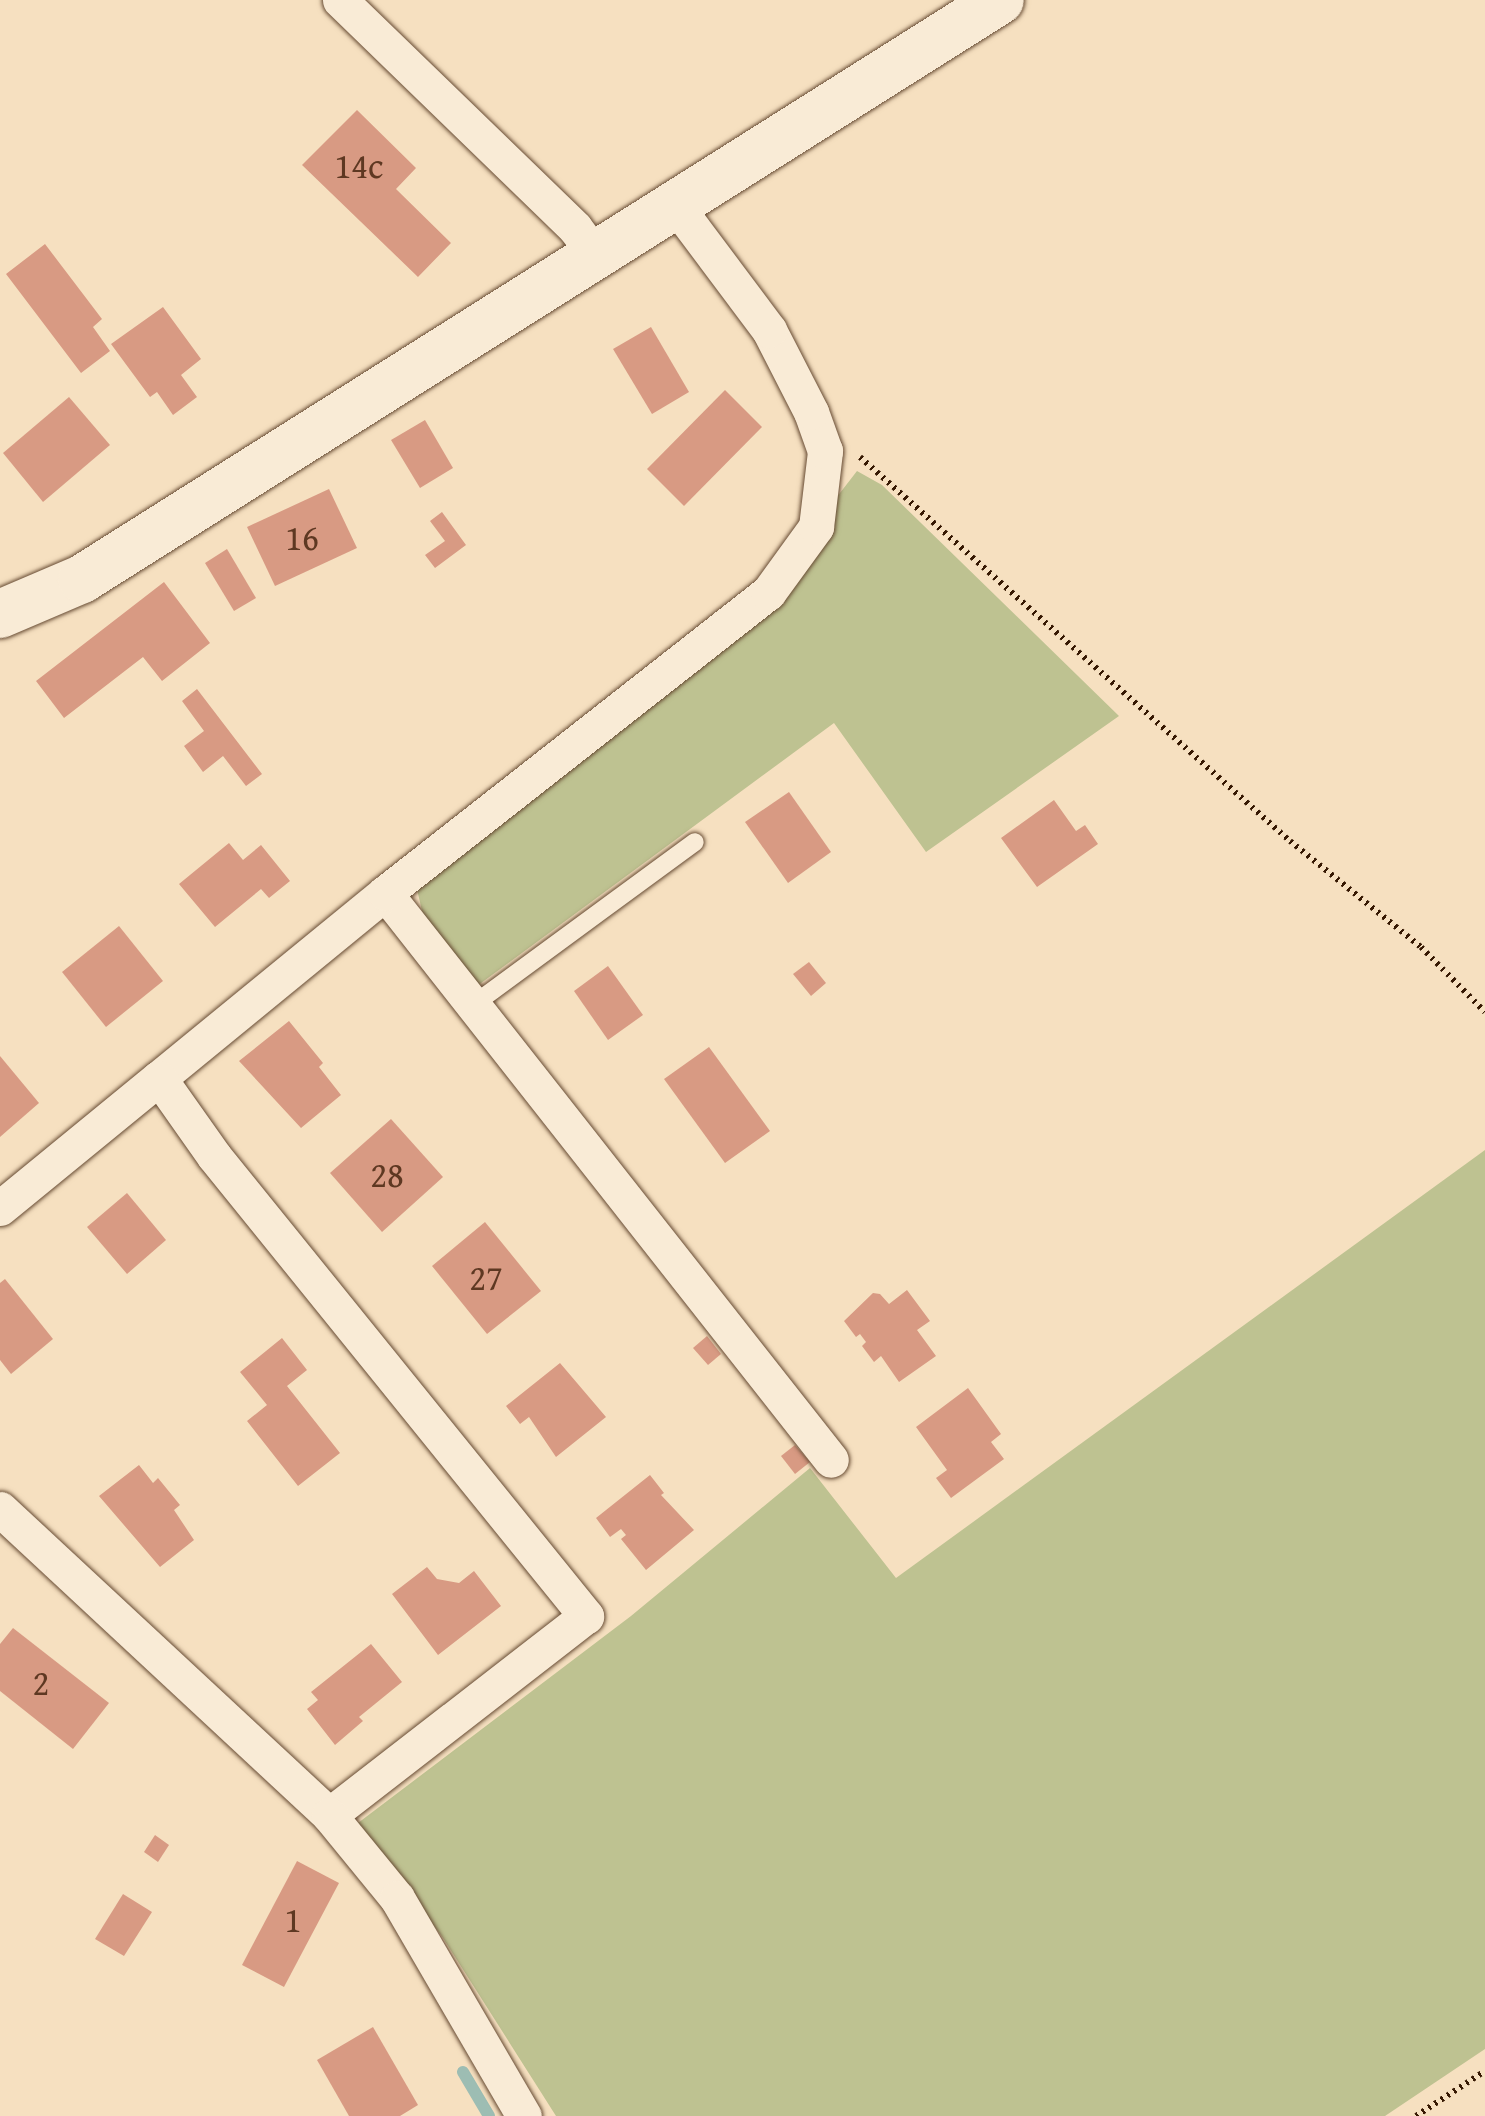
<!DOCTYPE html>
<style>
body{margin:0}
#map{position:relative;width:1485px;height:2116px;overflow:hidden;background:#f6e0c0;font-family:"Gentium Book Plus",serif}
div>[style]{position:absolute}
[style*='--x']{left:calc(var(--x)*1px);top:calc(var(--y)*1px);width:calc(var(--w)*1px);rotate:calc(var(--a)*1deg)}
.green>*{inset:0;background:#bec291}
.stream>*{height:12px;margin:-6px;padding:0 6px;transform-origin:6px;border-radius:6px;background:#9dbdb3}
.building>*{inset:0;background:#d89a83}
.path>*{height:6px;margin-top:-3px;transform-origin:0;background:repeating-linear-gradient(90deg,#361802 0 2.5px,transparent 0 7.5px)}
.roads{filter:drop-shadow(0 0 2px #664a32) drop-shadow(0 0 2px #664a32)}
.lane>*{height:18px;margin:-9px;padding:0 9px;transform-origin:9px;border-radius:9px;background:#f9ebd6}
.street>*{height:35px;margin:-17.5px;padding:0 17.5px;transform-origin:17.5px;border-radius:17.5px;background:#f9ebd6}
.secondary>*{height:48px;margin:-24px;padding:0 24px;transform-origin:24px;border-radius:24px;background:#f9ebd6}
span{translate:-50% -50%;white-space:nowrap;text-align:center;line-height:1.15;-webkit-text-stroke:9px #f9ebd6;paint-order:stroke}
.number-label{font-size:35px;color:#5e3822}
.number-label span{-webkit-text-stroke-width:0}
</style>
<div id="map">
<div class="green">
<div style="clip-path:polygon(857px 471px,882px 485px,1119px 716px,926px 852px,834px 723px,477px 986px,426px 928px,416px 885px,788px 583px,833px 502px)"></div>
<div style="clip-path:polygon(1485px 1150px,1485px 2049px,1385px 2116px,556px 2116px,443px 1938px,358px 1823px,631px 1616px,810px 1468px,896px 1578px)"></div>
</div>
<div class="stream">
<div style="--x:463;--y:2072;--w:51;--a:59.4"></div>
</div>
<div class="building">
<div style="clip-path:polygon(357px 110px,416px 168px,396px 189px,451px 243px,418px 277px,302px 165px)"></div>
<div style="clip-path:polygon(45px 244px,102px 319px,93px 327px,110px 351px,81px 373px,6px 274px)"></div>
<div style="clip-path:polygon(163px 307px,201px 359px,181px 375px,197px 397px,173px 415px,157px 392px,150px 397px,111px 344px)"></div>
<div style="clip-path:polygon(651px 327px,689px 392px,652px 414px,613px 349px)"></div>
<div style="clip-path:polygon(725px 390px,762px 427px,684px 506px,647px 469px)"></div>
<div style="clip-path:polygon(69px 397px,110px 445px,43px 502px,3px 453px)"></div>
<div style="clip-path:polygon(425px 420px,453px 468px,420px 488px,391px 440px)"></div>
<div style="clip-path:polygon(329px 489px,357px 548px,275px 586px,247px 527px)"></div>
<div style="clip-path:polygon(442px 512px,466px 545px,435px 568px,425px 555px,445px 541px,430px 521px)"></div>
<div style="clip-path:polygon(227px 549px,256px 598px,234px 611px,205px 563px)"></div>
<div style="clip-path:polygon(164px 582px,210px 643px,162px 681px,143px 657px,64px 718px,36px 681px)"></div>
<div style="clip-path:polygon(197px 689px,262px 774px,246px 786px,223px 756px,203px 772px,184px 746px,204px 731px,182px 701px)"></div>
<div style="clip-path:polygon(789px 792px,831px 852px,788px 883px,745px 822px)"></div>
<div style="clip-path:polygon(1054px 800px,1076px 831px,1085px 825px,1098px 844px,1037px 887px,1001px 838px)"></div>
<div style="clip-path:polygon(229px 843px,243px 860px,261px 845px,290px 881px,269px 898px,261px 889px,215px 927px,179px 884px)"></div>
<div style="clip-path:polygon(119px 926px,163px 981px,106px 1027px,62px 972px)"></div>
<div style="clip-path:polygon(809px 962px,826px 983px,811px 996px,793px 974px)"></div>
<div style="clip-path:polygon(608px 966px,643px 1015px,608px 1040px,574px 991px)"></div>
<div style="clip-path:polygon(289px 1021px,323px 1063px,319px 1067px,341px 1095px,301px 1128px,239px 1061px)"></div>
<div style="clip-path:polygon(709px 1047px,770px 1131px,725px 1163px,664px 1079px)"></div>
<div style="clip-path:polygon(0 1056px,39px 1103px,0 1137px)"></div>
<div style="clip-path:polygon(391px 1119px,443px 1177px,382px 1232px,330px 1173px)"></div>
<div style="clip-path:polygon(127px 1193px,166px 1240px,127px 1274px,87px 1227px)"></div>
<div style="clip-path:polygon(485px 1222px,541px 1291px,487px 1334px,432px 1266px)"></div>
<div style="clip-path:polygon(5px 1279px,53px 1339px,11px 1374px,0 1360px,0 1283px)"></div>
<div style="clip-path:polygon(907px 1290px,930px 1321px,917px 1330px,936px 1356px,899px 1382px,881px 1356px,874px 1362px,862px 1346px,866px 1342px,860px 1334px,856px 1337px,844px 1321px,873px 1293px,880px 1294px,889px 1304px)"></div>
<div style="clip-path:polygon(707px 1336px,721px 1354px,708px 1365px,693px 1348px)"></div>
<div style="clip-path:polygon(282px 1338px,307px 1370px,287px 1386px,340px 1453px,298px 1486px,247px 1421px,267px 1405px,240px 1372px)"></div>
<div style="clip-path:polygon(560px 1363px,606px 1417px,556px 1457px,529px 1417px,520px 1424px,506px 1406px)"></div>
<div style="clip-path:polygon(968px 1388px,1001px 1434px,991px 1442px,1004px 1459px,951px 1498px,936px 1478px,947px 1470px,916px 1427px)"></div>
<div style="clip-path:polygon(795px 1445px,810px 1462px,795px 1474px,781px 1456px)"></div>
<div style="clip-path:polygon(139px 1465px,153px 1483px,158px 1478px,180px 1505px,174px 1510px,194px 1540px,160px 1567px,99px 1496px)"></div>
<div style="clip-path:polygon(650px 1475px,664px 1493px,661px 1495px,694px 1530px,646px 1570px,621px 1539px,626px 1535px,621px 1529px,610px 1537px,596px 1518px)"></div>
<div style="clip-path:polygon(427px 1567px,437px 1579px,459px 1583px,474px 1571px,501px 1606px,438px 1655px,392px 1594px)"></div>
<div style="clip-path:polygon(13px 1628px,109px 1703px,73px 1749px,0 1691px,0 1644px)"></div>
<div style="clip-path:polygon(371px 1644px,402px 1682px,359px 1717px,363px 1721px,335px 1745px,307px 1709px,318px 1700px,311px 1692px)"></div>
<div style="clip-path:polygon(155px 1835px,169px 1845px,158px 1862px,144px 1852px)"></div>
<div style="clip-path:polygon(297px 1861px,339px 1883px,284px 1987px,242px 1965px)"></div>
<div style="clip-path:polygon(123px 1894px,152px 1912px,124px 1956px,95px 1939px)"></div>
<div style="clip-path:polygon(373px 2027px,418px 2105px,400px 2116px,349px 2116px,317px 2060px)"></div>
</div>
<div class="path">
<div style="--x:860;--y:457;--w:577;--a:41.77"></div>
<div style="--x:1290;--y:841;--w:169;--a:39"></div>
<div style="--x:1421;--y:947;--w:91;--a:45.4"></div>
<div style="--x:1416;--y:2116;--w:82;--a:-33.1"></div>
</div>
<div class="roads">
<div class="lane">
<div style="--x:473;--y:1005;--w:275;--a:-36.3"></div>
</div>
<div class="street">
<div style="--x:340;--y:0;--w:327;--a:44.1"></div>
<div style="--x:575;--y:228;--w:36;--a:53"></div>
<div style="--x:385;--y:893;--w:721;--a:51.81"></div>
<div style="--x:159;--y:1078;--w:292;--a:-39.3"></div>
<div style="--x:385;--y:893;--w:487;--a:-38.1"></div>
<div style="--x:768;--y:593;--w:82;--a:-54"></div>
<div style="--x:816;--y:527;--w:77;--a:-83.2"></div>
<div style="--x:825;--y:451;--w:41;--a:-109.7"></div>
<div style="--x:811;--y:412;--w:92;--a:-117.1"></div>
<div style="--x:769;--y:330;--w:154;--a:-126.8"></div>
<div style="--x:0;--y:1208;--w:205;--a:-39.3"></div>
<div style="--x:159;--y:1078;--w:95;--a:54.8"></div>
<div style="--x:214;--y:1156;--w:592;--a:51.04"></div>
<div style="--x:586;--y:1616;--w:325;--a:142.2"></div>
<div style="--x:0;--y:1509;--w:449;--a:42.9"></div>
<div style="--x:329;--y:1815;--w:107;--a:50.7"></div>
<div style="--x:397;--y:1898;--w:252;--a:59.8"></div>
</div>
<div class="secondary">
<div style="--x:0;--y:614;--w:89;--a:-23.1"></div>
<div style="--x:82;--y:579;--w:1085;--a:-32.24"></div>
</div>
</div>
<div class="number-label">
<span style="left:359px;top:166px">14c</span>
<span style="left:302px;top:538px">16</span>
<span style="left:387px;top:1175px">28</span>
<span style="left:486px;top:1278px">27</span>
<span style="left:41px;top:1683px">2</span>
<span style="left:293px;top:1920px">1</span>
</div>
</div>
